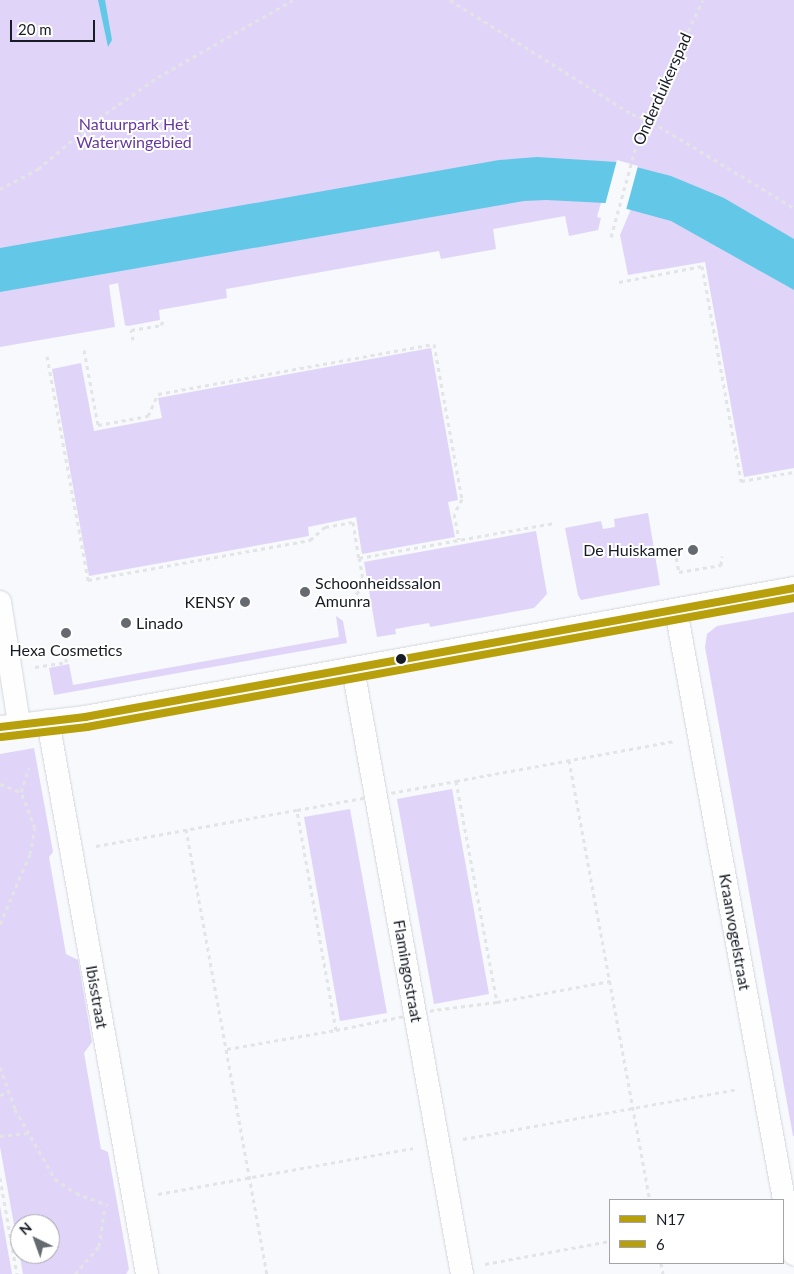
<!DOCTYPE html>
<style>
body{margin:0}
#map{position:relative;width:794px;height:1274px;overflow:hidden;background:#f7f9fc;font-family:Lato,sans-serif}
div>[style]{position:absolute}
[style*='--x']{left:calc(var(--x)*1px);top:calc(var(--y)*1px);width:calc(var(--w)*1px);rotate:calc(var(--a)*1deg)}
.green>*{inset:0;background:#e0d5f9}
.water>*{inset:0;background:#63c8e7}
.pier>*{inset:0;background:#f7f9fc}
.path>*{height:3px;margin-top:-1.5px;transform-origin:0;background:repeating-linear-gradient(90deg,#e3e4e5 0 4px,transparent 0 8px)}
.roads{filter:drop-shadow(0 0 1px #d3d6dc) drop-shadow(0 0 1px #d3d6dc)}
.street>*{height:22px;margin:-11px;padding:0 11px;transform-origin:11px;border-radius:11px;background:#fefeff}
.bus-1>*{height:8px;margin:-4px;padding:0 4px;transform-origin:4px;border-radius:4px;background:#b7a00b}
.bus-2>*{height:8px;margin:-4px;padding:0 4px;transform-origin:4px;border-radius:4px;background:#b7a00b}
.dots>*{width:14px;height:14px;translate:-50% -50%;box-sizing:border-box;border:2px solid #fff;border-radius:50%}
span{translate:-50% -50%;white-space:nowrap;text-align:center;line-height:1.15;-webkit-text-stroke:4px #fff;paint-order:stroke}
.street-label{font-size:16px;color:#171c25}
.park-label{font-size:16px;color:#65389e}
.poi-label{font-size:16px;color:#171c25}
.right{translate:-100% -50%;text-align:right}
.left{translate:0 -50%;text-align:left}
.legend{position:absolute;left:609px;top:1199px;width:175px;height:65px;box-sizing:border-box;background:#fff;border:1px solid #a2a4a8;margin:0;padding:6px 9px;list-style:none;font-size:15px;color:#171c25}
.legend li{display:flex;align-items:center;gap:10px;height:25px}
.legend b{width:25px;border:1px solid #a2a4a8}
.north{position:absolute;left:10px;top:1214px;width:50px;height:50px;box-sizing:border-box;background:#fff;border:1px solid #a2a4a8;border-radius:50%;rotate:318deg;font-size:14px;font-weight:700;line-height:20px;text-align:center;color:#171c25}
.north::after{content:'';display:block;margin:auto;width:18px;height:22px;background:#656970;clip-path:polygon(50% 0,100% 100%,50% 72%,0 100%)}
.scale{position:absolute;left:10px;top:20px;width:85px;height:22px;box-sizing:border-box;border:2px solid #171c25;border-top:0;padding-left:6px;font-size:15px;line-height:18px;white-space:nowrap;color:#171c25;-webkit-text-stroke:4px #fff;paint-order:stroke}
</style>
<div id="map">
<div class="green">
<div style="clip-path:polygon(0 0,794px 0,794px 468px,744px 477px,705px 262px,628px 275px,620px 235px,631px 209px,605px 203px,601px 203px,598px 213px,597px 217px,601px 218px,598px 230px,569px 236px,565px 216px,493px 229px,496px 249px,441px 259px,439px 251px,226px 289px,227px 298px,159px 310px,160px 320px,128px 326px,125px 325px,118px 283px,109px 285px,115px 327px,0 347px)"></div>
<div style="clip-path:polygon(431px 348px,458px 500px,448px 502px,455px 537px,362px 554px,356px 517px,308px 527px,309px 536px,89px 576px,52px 369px,81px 363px,94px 431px,162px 418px,158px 398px)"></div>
<div style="clip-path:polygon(648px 513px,660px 585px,581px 600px,578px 595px,565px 528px,601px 521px,603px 529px,615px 527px,614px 519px)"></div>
<div style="clip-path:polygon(536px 531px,547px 594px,534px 608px,430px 627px,429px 623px,395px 629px,396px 634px,377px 637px,364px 562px)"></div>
<div style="clip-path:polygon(794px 612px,794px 1136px,793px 1136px,705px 647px,707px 634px,717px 626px)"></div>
<div style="clip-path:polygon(336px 616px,343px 621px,347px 643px,54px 695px,49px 668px,69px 664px,73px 685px,339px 637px)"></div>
<div style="clip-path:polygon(evenodd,34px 748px,53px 852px,49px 857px,66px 954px,78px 960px,92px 1042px,84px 1053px,101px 1149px,108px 1152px,129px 1269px,126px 1274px,23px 1274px,0 1147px,0 754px,34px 748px,20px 1224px,50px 1224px,50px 1254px,20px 1254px,20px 1224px)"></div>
<div style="clip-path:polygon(452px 789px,489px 994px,434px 1004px,397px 799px)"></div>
<div style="clip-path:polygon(350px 809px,387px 1013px,340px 1021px,304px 817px)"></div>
<div style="clip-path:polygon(0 1206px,12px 1274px,0 1274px)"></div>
</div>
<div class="water">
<div style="clip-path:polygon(98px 0,105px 0,112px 40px,108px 47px)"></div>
<div style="clip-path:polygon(537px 157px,617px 162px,671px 176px,724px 198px,794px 239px,794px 290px,671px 221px,605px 203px,546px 200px,524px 201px,0 292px,0 248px,499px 160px)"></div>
</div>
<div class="pier">
<div style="clip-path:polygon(617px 160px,638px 166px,626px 210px,605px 205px)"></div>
</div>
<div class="path">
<div style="--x:450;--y:0;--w:215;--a:32.1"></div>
<div style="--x:632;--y:114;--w:22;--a:22"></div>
<div style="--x:652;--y:122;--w:166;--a:31.2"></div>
<div style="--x:0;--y:189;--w:43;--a:-27.8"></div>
<div style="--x:38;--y:169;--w:80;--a:-39.9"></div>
<div style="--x:99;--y:118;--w:72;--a:-34.8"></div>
<div style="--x:158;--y:77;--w:155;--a:-29.7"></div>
<div style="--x:611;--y:237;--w:109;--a:-74.6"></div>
<div style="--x:640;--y:132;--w:146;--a:-64.5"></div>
<div style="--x:619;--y:282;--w:85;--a:-10.9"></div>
<div style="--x:702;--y:266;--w:219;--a:79.7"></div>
<div style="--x:741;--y:481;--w:54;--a:-9.6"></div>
<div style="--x:133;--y:340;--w:10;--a:-101"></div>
<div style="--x:131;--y:330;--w:30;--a:-9"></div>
<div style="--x:161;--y:325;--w:7;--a:-63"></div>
<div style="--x:84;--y:350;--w:76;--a:79.4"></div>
<div style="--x:98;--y:425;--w:51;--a:-10.2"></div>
<div style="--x:148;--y:416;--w:24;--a:-66"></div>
<div style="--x:158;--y:394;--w:280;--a:-10.3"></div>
<div style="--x:434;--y:344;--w:158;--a:79.8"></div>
<div style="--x:462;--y:499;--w:17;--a:118"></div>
<div style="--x:454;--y:514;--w:26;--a:79"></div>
<div style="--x:47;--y:356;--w:228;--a:79.6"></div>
<div style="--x:88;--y:580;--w:226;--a:-10.2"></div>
<div style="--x:310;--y:540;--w:20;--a:-41"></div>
<div style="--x:325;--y:527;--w:28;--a:-10"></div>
<div style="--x:353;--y:522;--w:36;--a:81"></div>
<div style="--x:664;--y:552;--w:11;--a:-10"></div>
<div style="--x:675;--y:550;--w:22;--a:80"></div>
<div style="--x:679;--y:572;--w:43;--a:-9.5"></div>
<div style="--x:721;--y:565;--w:9;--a:-84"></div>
<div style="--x:351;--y:600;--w:20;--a:-49"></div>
<div style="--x:364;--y:585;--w:27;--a:-100"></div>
<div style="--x:359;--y:558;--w:198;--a:-10.2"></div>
<div style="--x:35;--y:667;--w:31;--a:-9"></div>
<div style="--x:66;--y:662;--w:9;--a:-90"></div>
<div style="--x:569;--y:760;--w:447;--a:79.6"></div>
<div style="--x:456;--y:781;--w:225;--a:79.5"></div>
<div style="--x:497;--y:1002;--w:64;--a:172.8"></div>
<div style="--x:434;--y:1010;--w:100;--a:168.5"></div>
<div style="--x:336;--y:1030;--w:223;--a:-100.1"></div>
<div style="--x:297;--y:810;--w:162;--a:-10.3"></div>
<div style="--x:456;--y:781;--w:222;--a:-10.4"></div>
<div style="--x:0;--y:784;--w:22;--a:21"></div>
<div style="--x:21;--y:792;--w:26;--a:-72"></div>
<div style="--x:186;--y:829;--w:452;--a:79.7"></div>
<div style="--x:96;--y:846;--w:204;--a:-10.2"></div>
<div style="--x:0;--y:924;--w:76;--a:-66.8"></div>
<div style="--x:30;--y:854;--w:26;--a:-79"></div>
<div style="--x:35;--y:828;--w:39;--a:-111"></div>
<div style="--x:497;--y:1002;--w:115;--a:-10.5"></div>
<div style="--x:227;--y:1049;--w:111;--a:-9.9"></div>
<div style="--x:0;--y:1067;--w:45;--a:70.3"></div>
<div style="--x:15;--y:1109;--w:81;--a:60.3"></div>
<div style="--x:55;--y:1179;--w:25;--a:34"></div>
<div style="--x:76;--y:1193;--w:34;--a:21"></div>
<div style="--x:0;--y:1095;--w:9;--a:-18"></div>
<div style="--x:0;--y:1136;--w:29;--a:-6"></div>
<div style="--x:463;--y:1139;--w:279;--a:-10.3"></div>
<div style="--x:0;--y:1178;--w:97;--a:80"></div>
<div style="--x:158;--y:1194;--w:259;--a:-10.2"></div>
<div style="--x:661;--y:1263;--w:11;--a:80"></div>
<div style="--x:485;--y:1264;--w:127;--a:-10.4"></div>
<div style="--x:75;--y:1274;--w:37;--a:-49"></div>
<div style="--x:99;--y:1246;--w:40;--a:-81.5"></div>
</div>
<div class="roads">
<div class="street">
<div style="--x:0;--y:602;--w:122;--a:81.1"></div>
<div style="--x:676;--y:610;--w:655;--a:79.62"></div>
<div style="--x:353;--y:669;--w:615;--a:79.79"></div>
<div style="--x:48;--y:721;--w:562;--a:79.85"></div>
<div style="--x:0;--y:727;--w:86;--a:-6.7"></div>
<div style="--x:85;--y:717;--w:721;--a:-10.31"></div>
</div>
</div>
<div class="bus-1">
<div style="--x:0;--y:727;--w:86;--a:-6.7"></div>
<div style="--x:85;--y:717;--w:721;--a:-10.31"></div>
</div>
<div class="bus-2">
<div style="--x:1;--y:737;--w:87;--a:-6.6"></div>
<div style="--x:87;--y:727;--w:719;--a:-10.34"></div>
</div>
<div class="dots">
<div style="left:693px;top:550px;background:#656970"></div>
<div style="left:305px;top:592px;background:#656970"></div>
<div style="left:245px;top:602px;background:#656970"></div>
<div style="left:126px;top:623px;background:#656970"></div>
<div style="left:66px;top:633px;background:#656970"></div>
<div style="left:401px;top:659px;background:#171c25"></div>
</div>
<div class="street-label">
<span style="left:662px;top:89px;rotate:-66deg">Onderduikerspad</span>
<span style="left:735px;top:932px;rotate:80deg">Kraanvogelstraat</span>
<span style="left:408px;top:971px;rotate:80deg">Flamingostraat</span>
<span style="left:97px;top:997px;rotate:80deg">Ibisstraat</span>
</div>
<div class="park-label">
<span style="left:134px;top:133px">Natuurpark Het<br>Waterwingebied</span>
</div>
<div class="poi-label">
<span class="right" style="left:683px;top:550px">De Huiskamer</span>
<span class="left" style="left:315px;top:592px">Schoonheidssalon<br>Amunra</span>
<span class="right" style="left:235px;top:602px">KENSY</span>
<span class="left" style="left:136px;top:623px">Linado</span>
<span style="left:66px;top:650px">Hexa Cosmetics</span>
</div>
<ul class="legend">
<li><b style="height:6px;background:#b7a00b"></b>N17</li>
<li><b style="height:6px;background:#b7a00b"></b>6</li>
</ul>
<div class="north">N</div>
<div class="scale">20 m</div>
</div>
